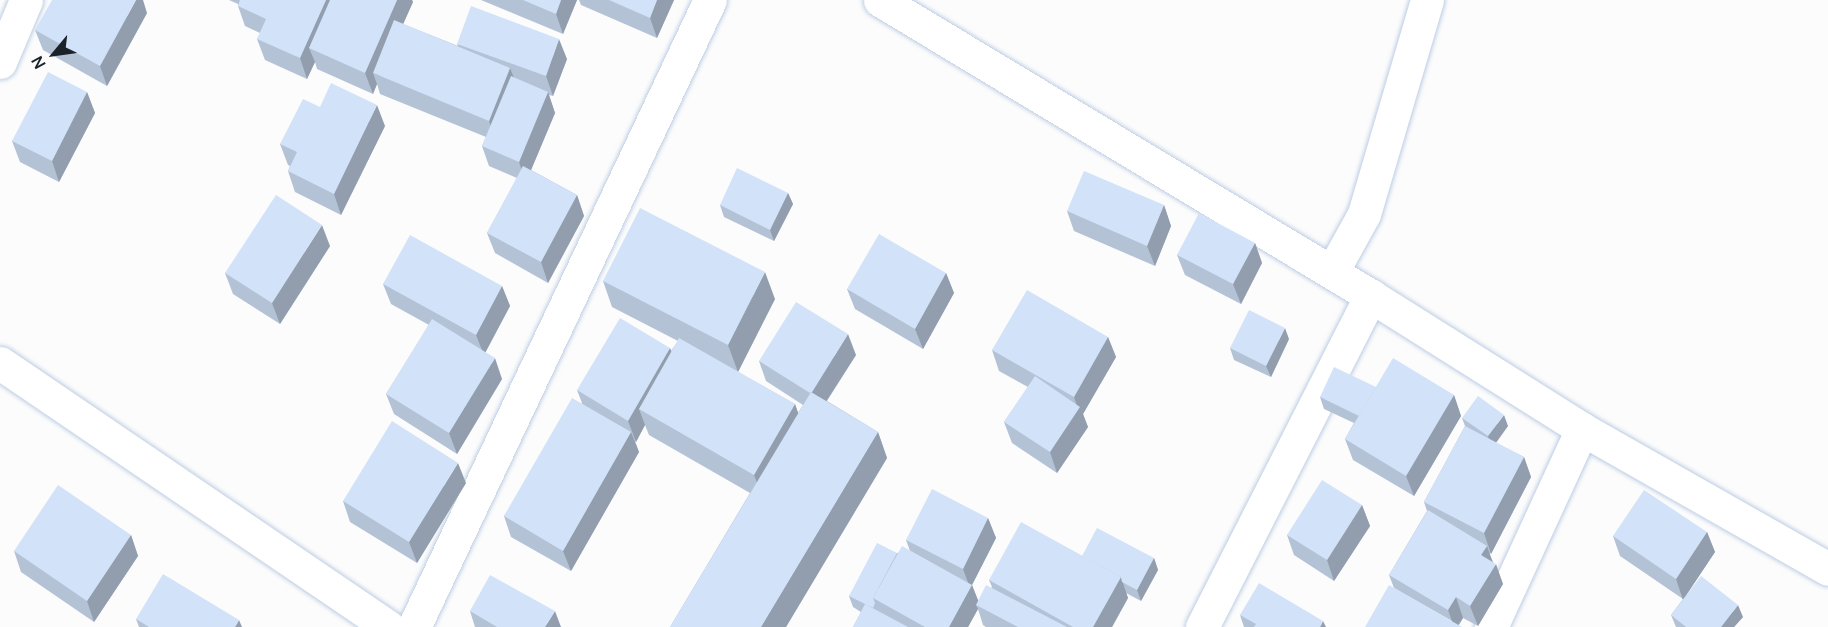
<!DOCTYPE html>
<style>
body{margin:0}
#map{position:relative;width:1828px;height:627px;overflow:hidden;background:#fcfcfc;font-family:Manrope,sans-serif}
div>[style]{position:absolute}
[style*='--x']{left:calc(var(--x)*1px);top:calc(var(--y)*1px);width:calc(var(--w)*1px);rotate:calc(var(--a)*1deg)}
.roads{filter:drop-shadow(0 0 2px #bdcde4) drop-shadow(0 0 2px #bdcde4)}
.minor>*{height:33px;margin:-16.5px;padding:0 16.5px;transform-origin:16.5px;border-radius:16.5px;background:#fff}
.wall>*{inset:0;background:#b4c2d6}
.shaded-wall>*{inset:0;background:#929eae}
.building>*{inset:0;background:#d1e2f9}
span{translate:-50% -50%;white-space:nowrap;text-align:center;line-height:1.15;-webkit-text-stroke:4.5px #fcfcfc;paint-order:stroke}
.north{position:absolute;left:24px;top:24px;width:60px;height:60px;-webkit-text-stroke:4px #fcfcfc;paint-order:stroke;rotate:241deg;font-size:16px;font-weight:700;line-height:24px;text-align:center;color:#1c222a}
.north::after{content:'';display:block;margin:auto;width:21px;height:27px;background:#1c222a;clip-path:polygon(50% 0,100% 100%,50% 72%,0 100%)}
</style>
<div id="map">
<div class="roads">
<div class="minor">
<div style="--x:880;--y:0;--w:573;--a:31.08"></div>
<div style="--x:1371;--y:296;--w:249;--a:32.2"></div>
<div style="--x:1582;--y:429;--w:283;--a:29.6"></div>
<div style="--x:0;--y:62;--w:67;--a:-67.2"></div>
<div style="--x:1332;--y:272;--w:66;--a:-61.1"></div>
<div style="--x:1364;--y:214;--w:223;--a:-73.6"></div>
<div style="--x:0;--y:363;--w:469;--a:34.2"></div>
<div style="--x:414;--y:627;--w:693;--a:-64.73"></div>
<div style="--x:1202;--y:627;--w:372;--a:-63"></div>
<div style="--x:1491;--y:627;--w:218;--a:-65.3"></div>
</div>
</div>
<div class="wall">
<div style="clip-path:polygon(229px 0,412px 0,413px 2px,403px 24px,458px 46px,457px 44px,567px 59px,553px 96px,549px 95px,555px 113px,531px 170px,577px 195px,584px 216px,548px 283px,495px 253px,487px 233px,517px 178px,489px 166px,482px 146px,486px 137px,380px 94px,377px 84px,373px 94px,317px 69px,315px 62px,307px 79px,265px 60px,257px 39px,260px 33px,245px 26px,238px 6px,238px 4px)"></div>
<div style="clip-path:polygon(481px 0,577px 0,563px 34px)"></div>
<div style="clip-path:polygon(579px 0,674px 0,657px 38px,581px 5px)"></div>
<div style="clip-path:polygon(147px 13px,107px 86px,43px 50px,35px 30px)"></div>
<div style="clip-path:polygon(87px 92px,95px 113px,59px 182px,20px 162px,12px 141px)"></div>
<div style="clip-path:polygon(320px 107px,385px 126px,341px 215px,295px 192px,288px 171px,290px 166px,288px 165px,280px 144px)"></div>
<div style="clip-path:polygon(788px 193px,793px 204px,774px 241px,724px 217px,720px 205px)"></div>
<div style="clip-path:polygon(1164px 205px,1171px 226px,1155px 266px,1074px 231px,1067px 211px)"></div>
<div style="clip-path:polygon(1255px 243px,1262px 263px,1241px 304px,1185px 275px,1177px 255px)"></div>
<div style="clip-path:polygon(330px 246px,280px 324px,233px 294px,225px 273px)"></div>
<div style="clip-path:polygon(946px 273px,954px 293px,923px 349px,855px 309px,847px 289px)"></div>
<div style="clip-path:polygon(603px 281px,775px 299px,738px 372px,795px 404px,798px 413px,803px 405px,766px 381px,759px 361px,856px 355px,827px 401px,878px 432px,887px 458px,786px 627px,670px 627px,750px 493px,649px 435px,645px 425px,636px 442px,635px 441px,639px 452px,571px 571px,511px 537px,504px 516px,582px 403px,577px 390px,670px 348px,671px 351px,678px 341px,612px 307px)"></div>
<div style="clip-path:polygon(383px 284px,502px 286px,510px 306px,485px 353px,502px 379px,457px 454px,394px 414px,386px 394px,429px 325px,391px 304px)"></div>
<div style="clip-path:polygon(1108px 337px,1116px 357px,1083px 414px,1088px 427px,1057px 473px,1012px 443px,1004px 422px,1028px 387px,999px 371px,992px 350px)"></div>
<div style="clip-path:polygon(1289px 339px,1271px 377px,1234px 360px,1230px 348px)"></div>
<div style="clip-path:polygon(1376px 387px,1454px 395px,1461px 416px,1414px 496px,1353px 460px,1345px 439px,1354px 423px,1324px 409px,1320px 397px)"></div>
<div style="clip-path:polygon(1462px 418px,1508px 426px,1496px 443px,1524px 457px,1531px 477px,1491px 554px,1489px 553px,1503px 584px,1478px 626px,1463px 618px,1459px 625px,1394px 588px,1389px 575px,1427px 511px,1424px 502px,1465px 426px)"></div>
<div style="clip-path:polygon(466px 483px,417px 563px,350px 522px,343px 501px)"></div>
<div style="clip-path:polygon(1362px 505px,1370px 526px,1334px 581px,1294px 555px,1287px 535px)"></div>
<div style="clip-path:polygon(988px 518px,996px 538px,972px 585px,978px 601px,992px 587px,989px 580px,1082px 556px,1154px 558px,1158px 570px,1141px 601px,1126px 593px,1128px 598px,1112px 627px,986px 627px,983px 625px,978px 609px,968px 627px,853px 627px,861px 612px,853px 607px,849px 596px,897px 553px,910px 551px,906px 540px)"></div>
<div style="clip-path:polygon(1707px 532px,1715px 552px,1687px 594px,1743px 617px,1734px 627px,1676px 627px,1671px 615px,1683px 599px,1620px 556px,1613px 536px)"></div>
<div style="clip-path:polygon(131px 535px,138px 556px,94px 622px,21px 572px,14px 551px)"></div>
<div style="clip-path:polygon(470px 611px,561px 627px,475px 627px)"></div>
<div style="clip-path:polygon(1240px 615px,1326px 627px,1244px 627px)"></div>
<div style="clip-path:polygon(136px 619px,242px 627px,139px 627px)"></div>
</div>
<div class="shaded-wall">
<div style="clip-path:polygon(136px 0,143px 0,147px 13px,107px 86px,100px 66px)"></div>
<div style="clip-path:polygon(326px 0,342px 0,309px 48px,315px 62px,307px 79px,300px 58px)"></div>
<div style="clip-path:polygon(397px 0,412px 0,413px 2px,380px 76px,373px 73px,377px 84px,373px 94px,365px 73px)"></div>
<div style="clip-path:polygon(561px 0,577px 0,563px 34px,556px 14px)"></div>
<div style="clip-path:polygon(657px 0,674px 0,657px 38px,650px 18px)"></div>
<div style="clip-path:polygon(559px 39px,567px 59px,553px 96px,546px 76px)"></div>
<div style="clip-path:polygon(510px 68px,518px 88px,496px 141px,489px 121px)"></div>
<div style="clip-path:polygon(87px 92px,95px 113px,59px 182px,52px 161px)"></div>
<div style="clip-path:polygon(548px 92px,555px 113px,526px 182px,519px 162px)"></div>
<div style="clip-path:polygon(377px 105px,385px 126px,341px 215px,334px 194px)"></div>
<div style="clip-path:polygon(788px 193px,793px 204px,774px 241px,770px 230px)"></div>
<div style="clip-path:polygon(577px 195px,584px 216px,548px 283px,541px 262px)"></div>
<div style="clip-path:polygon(1164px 205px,1171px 226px,1155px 266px,1147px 246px)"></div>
<div style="clip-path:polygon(322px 225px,330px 246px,280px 324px,272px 303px)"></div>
<div style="clip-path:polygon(1255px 243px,1262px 263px,1241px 304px,1233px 284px)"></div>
<div style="clip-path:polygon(765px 272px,775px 299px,738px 372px,728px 345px)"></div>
<div style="clip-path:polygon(946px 273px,954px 293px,923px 349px,915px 329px)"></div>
<div style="clip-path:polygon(502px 286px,510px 306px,484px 355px,476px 335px)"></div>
<div style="clip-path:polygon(1285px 328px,1289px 339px,1271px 377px,1266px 366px)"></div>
<div style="clip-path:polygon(848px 334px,856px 355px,818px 414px,811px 394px)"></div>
<div style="clip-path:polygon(1108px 337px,1116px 357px,1083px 414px,1088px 427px,1057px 473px,1050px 452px,1078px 409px,1074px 397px)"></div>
<div style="clip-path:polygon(670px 348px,678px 369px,639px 409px,645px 425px,636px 442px,628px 421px)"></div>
<div style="clip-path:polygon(495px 358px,502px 379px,457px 454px,449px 433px)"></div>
<div style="clip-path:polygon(1454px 395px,1461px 416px,1414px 496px,1406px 476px)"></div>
<div style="clip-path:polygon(795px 404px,804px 430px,764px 501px,754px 475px)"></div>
<div style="clip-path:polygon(1504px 415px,1508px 426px,1492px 448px,1488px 436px)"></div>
<div style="clip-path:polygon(631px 432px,639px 452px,571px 571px,563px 551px)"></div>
<div style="clip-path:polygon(878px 432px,887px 458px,786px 627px,761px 627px)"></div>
<div style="clip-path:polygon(1524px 457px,1531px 477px,1491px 554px,1484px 533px)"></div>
<div style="clip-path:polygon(458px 463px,466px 483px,417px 563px,409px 542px)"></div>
<div style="clip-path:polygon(1362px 505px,1370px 526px,1334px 581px,1327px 560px)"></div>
<div style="clip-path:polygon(988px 518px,996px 538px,972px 585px,980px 605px,976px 605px,978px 609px,968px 627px,949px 627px,970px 588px,963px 569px)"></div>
<div style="clip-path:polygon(1707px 532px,1715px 552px,1683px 600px,1676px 579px)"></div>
<div style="clip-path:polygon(131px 535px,138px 556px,94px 622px,87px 601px)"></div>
<div style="clip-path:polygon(1487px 546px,1494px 566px,1481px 555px)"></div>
<div style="clip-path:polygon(1154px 558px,1158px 570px,1141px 601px,1137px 590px)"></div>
<div style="clip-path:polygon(1496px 564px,1503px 584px,1478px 626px,1470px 606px)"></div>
<div style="clip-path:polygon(1121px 577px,1128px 598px,1112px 627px,1093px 627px)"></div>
<div style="clip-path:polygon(1456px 597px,1463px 618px,1457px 627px,1454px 627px,1448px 610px)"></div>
<div style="clip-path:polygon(1738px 605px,1743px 617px,1734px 627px,1721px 627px)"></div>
<div style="clip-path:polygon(555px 611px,561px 627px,545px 627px)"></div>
<div style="clip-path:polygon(239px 620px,242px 627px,235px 627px)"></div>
<div style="clip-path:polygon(1323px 621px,1326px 627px,1320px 627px)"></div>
</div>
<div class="building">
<div style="clip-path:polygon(52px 0,136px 0,100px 66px,35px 30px)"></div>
<div style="clip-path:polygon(240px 0,326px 0,300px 58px,257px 39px,266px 19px,238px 6px)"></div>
<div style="clip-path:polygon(330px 0,397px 0,365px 73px,309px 48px)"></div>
<div style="clip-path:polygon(523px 0,561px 0,556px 14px)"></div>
<div style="clip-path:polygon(609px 0,657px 0,650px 18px)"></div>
<div style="clip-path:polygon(471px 6px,559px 39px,546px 76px,457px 44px)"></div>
<div style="clip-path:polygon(394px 20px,510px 68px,489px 121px,373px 73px)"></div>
<div style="clip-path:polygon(48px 72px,87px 92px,52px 161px,12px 141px)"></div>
<div style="clip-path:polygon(511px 76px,548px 92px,519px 162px,482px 146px)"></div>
<div style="clip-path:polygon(331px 83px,377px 105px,334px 194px,288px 171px,297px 152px,280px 144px,303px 99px,320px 107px)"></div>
<div style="clip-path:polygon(523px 166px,577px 195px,541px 262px,487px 233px)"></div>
<div style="clip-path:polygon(737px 168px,788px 193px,770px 230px,720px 205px)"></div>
<div style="clip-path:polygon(1084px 171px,1164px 205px,1147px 246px,1067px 211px)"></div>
<div style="clip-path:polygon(276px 195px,322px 225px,272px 303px,225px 273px)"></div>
<div style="clip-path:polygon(640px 208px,765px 272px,728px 345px,603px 281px)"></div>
<div style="clip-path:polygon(1199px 213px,1255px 243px,1233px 284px,1177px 255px)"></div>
<div style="clip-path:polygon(879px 234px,946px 273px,915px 329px,847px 289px)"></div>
<div style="clip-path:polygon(410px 235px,502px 286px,476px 335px,383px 284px)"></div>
<div style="clip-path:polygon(1027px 290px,1108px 337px,1074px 397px,992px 350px)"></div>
<div style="clip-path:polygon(796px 302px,848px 334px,812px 392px,811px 392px,810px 393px,759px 361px)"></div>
<div style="clip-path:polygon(1249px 310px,1285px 328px,1266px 366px,1230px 348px)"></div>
<div style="clip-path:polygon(620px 318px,670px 348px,628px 421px,577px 390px)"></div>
<div style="clip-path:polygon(432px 319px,495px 358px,449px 433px,386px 394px)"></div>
<div style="clip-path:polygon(679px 338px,795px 404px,754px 475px,639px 409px)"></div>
<div style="clip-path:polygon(1393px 358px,1454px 395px,1406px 476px,1345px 439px)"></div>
<div style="clip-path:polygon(1334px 367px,1376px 387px,1359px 416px,1320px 397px)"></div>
<div style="clip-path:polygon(1035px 376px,1080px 407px,1050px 452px,1004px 422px)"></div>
<div style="clip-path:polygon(811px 392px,878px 432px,761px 627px,670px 627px)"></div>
<div style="clip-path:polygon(1478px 396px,1504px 415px,1488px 436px,1462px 418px)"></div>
<div style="clip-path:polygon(572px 398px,631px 432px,563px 551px,504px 516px)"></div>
<div style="clip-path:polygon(392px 421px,458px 463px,409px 542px,343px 501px)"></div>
<div style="clip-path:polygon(1465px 426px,1524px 457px,1484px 533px,1424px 502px)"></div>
<div style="clip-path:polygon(1322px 480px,1362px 505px,1327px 560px,1287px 535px)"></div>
<div style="clip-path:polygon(58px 485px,131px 535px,87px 601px,14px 551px)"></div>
<div style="clip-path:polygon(932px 489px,988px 518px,963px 569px,906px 540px)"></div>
<div style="clip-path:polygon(1644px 490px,1707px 532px,1676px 579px,1613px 536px)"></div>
<div style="clip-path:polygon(1428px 510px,1487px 546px,1481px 555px,1496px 564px,1470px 606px,1456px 597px,1448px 610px,1389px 575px)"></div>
<div style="clip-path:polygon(1021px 522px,1121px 577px,1093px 627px,1073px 627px,989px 580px)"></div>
<div style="clip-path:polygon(1097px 528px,1154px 558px,1137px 590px,1122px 582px,1121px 577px,1082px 556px)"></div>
<div style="clip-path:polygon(877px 543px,897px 553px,873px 598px,875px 603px,873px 608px,849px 596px)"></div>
<div style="clip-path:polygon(902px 546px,972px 585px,949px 627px,925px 627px,873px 598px)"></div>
<div style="clip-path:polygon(163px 574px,239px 620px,235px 627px,149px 627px,136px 619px)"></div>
<div style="clip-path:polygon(490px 575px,555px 611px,545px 627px,497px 627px,470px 611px)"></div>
<div style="clip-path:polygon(1701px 576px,1738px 605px,1721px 627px,1686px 627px,1671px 615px)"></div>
<div style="clip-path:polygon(1259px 583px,1323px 621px,1320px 627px,1254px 627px,1256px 624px,1240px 615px)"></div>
<div style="clip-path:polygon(986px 585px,1067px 627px,1018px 627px,976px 605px)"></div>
<div style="clip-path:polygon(1389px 585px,1462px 627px,1365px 627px)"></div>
<div style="clip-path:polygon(865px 604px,908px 627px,853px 627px)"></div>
</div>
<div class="north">N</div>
</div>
